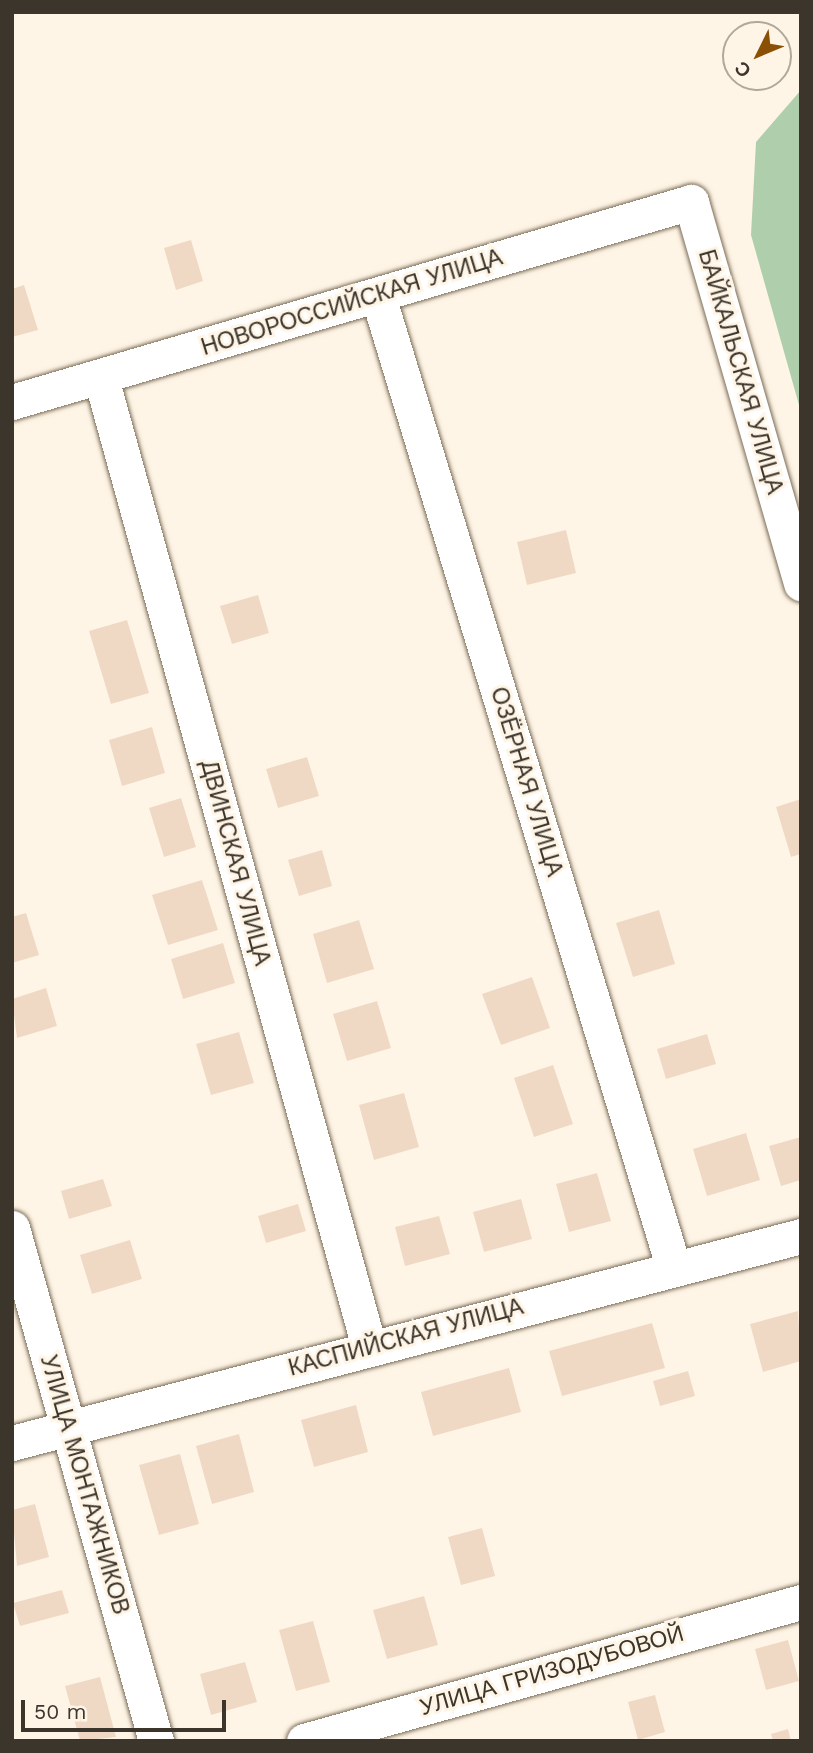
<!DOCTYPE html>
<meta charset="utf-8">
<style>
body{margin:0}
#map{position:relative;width:813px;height:1753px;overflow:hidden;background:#fff5e6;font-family:"Work Sans",sans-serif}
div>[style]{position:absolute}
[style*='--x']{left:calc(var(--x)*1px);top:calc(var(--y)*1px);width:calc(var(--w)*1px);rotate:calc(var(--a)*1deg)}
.green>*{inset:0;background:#afcfac}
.building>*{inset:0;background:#efd9c5}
.roads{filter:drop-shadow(0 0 2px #7b6c57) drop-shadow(0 0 2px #7b6c57)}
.minor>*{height:35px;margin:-17.5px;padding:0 17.5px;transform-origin:17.5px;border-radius:17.5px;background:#fff}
span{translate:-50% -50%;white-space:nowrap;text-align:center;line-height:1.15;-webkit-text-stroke:6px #fff5e6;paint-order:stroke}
.street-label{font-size:23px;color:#3c352c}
.frame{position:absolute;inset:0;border:14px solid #3c352c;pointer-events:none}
.north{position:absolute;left:722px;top:21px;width:70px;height:70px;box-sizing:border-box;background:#fff5e6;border:2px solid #b1a89c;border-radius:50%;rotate:227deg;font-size:19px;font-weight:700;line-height:28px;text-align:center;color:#3c352c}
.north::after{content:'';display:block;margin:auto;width:24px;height:32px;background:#895006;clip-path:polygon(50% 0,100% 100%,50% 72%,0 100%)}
.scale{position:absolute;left:21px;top:1700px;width:205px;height:32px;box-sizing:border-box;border:4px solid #3c352c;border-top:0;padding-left:9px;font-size:21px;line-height:24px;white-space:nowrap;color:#3c352c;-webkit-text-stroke:5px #fff5e6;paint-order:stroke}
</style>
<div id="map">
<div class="green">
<div style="clip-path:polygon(801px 90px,801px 412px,751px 235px,756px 142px)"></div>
</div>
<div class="building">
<div style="clip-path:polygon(191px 240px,203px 281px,176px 290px,164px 248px)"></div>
<div style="clip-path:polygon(24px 285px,38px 330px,12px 337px,12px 289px)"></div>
<div style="clip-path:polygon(566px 530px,576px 573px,527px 585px,517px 542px)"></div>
<div style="clip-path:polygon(258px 595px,269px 633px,232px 644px,220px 606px)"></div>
<div style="clip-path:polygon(127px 620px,149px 693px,111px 704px,89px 631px)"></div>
<div style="clip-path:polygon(152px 727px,165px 773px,122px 786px,109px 740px)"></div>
<div style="clip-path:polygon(307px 757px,319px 796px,278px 808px,266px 769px)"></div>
<div style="clip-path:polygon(181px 798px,196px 847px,164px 857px,149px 808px)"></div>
<div style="clip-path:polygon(801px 799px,801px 854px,791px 857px,776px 807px)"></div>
<div style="clip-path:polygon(322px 850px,332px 886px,299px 896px,288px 860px)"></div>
<div style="clip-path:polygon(202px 880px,218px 930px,168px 945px,152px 895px)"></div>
<div style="clip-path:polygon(659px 910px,675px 964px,633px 977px,616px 923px)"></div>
<div style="clip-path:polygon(26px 913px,39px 955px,12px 963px,12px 917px)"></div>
<div style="clip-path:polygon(359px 920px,374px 969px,327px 983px,313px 934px)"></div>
<div style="clip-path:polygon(223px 943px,235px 983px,183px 999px,171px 959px)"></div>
<div style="clip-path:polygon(532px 977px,550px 1028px,501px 1045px,482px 994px)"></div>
<div style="clip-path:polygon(46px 988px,57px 1026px,17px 1038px,12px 999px)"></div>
<div style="clip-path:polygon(377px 1001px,391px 1048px,347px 1061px,333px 1014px)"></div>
<div style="clip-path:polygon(239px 1032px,254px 1083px,211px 1095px,196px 1044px)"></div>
<div style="clip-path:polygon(707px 1034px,716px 1064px,666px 1079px,657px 1049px)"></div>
<div style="clip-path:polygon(553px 1065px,573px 1124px,534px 1137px,514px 1078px)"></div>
<div style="clip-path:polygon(404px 1093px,419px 1147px,374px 1160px,359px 1105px)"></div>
<div style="clip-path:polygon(746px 1133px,760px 1180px,707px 1196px,693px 1149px)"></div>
<div style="clip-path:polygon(801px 1137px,801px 1180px,781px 1186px,769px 1146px)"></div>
<div style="clip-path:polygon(597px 1173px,611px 1221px,569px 1232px,556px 1184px)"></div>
<div style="clip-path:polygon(103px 1179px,112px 1206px,69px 1219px,61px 1191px)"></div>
<div style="clip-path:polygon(521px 1199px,532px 1239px,484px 1252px,473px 1212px)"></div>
<div style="clip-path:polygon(298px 1204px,306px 1231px,266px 1243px,258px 1216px)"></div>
<div style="clip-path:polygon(439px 1216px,450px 1254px,405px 1266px,395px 1227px)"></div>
<div style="clip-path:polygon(130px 1240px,142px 1279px,92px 1294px,80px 1255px)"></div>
<div style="clip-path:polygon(798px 1311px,801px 1361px,763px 1372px,750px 1324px)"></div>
<div style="clip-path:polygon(652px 1323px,665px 1368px,562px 1396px,549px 1351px)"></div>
<div style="clip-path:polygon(509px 1368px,521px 1412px,433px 1436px,421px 1392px)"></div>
<div style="clip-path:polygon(688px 1371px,695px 1396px,660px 1406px,653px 1381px)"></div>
<div style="clip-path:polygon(356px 1405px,368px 1452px,314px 1467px,301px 1420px)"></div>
<div style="clip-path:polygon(239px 1434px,254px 1492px,212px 1504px,196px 1446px)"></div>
<div style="clip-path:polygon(180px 1454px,199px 1524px,159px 1535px,139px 1465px)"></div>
<div style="clip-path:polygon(35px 1504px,49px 1557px,17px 1566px,12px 1510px)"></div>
<div style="clip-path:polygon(482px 1528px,495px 1576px,461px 1585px,448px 1537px)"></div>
<div style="clip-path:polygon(62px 1590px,69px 1613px,20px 1626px,13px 1603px)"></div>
<div style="clip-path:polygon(424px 1596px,438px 1645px,387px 1659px,373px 1610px)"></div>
<div style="clip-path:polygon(313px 1621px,330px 1682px,296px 1691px,279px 1630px)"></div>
<div style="clip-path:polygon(788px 1640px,799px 1681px,766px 1690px,755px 1649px)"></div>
<div style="clip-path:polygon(245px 1662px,257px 1702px,211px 1715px,200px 1674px)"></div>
<div style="clip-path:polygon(100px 1677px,116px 1737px,80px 1741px,65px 1686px)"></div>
<div style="clip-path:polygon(655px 1695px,665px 1732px,638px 1740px,628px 1702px)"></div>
<div style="clip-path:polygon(788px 1729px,791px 1741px,773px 1741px,771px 1734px)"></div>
</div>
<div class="roads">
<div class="minor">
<div style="--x:378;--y:296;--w:1017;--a:73.08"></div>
<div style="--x:101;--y:378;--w:1005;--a:74.54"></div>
<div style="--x:12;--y:402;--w:708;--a:-16.41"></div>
<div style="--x:691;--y:202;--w:397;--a:73.9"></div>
<div style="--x:12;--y:1228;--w:533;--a:74.32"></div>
<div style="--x:12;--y:1443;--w:816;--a:-14.7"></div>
<div style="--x:304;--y:1741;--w:516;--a:-15.63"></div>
</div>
</div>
<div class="street-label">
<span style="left:352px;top:303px;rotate:-17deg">НОВОРОССИЙСКАЯ УЛИЦА</span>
<span style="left:740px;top:372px;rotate:74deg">БАЙКАЛЬСКАЯ УЛИЦА</span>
<span style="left:526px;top:782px;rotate:73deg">ОЗЁРНАЯ УЛИЦА</span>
<span style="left:235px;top:863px;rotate:75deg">ДВИНСКАЯ УЛИЦА</span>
<span style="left:406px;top:1338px;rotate:-15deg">КАСПИЙСКАЯ УЛИЦА</span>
<span style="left:84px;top:1485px;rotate:74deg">УЛИЦА МОНТАЖНИКОВ</span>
<span style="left:552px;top:1671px;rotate:-16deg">УЛИЦА ГРИЗОДУБОВОЙ</span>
</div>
<div class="frame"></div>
<div class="north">С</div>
<div class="scale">50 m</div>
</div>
